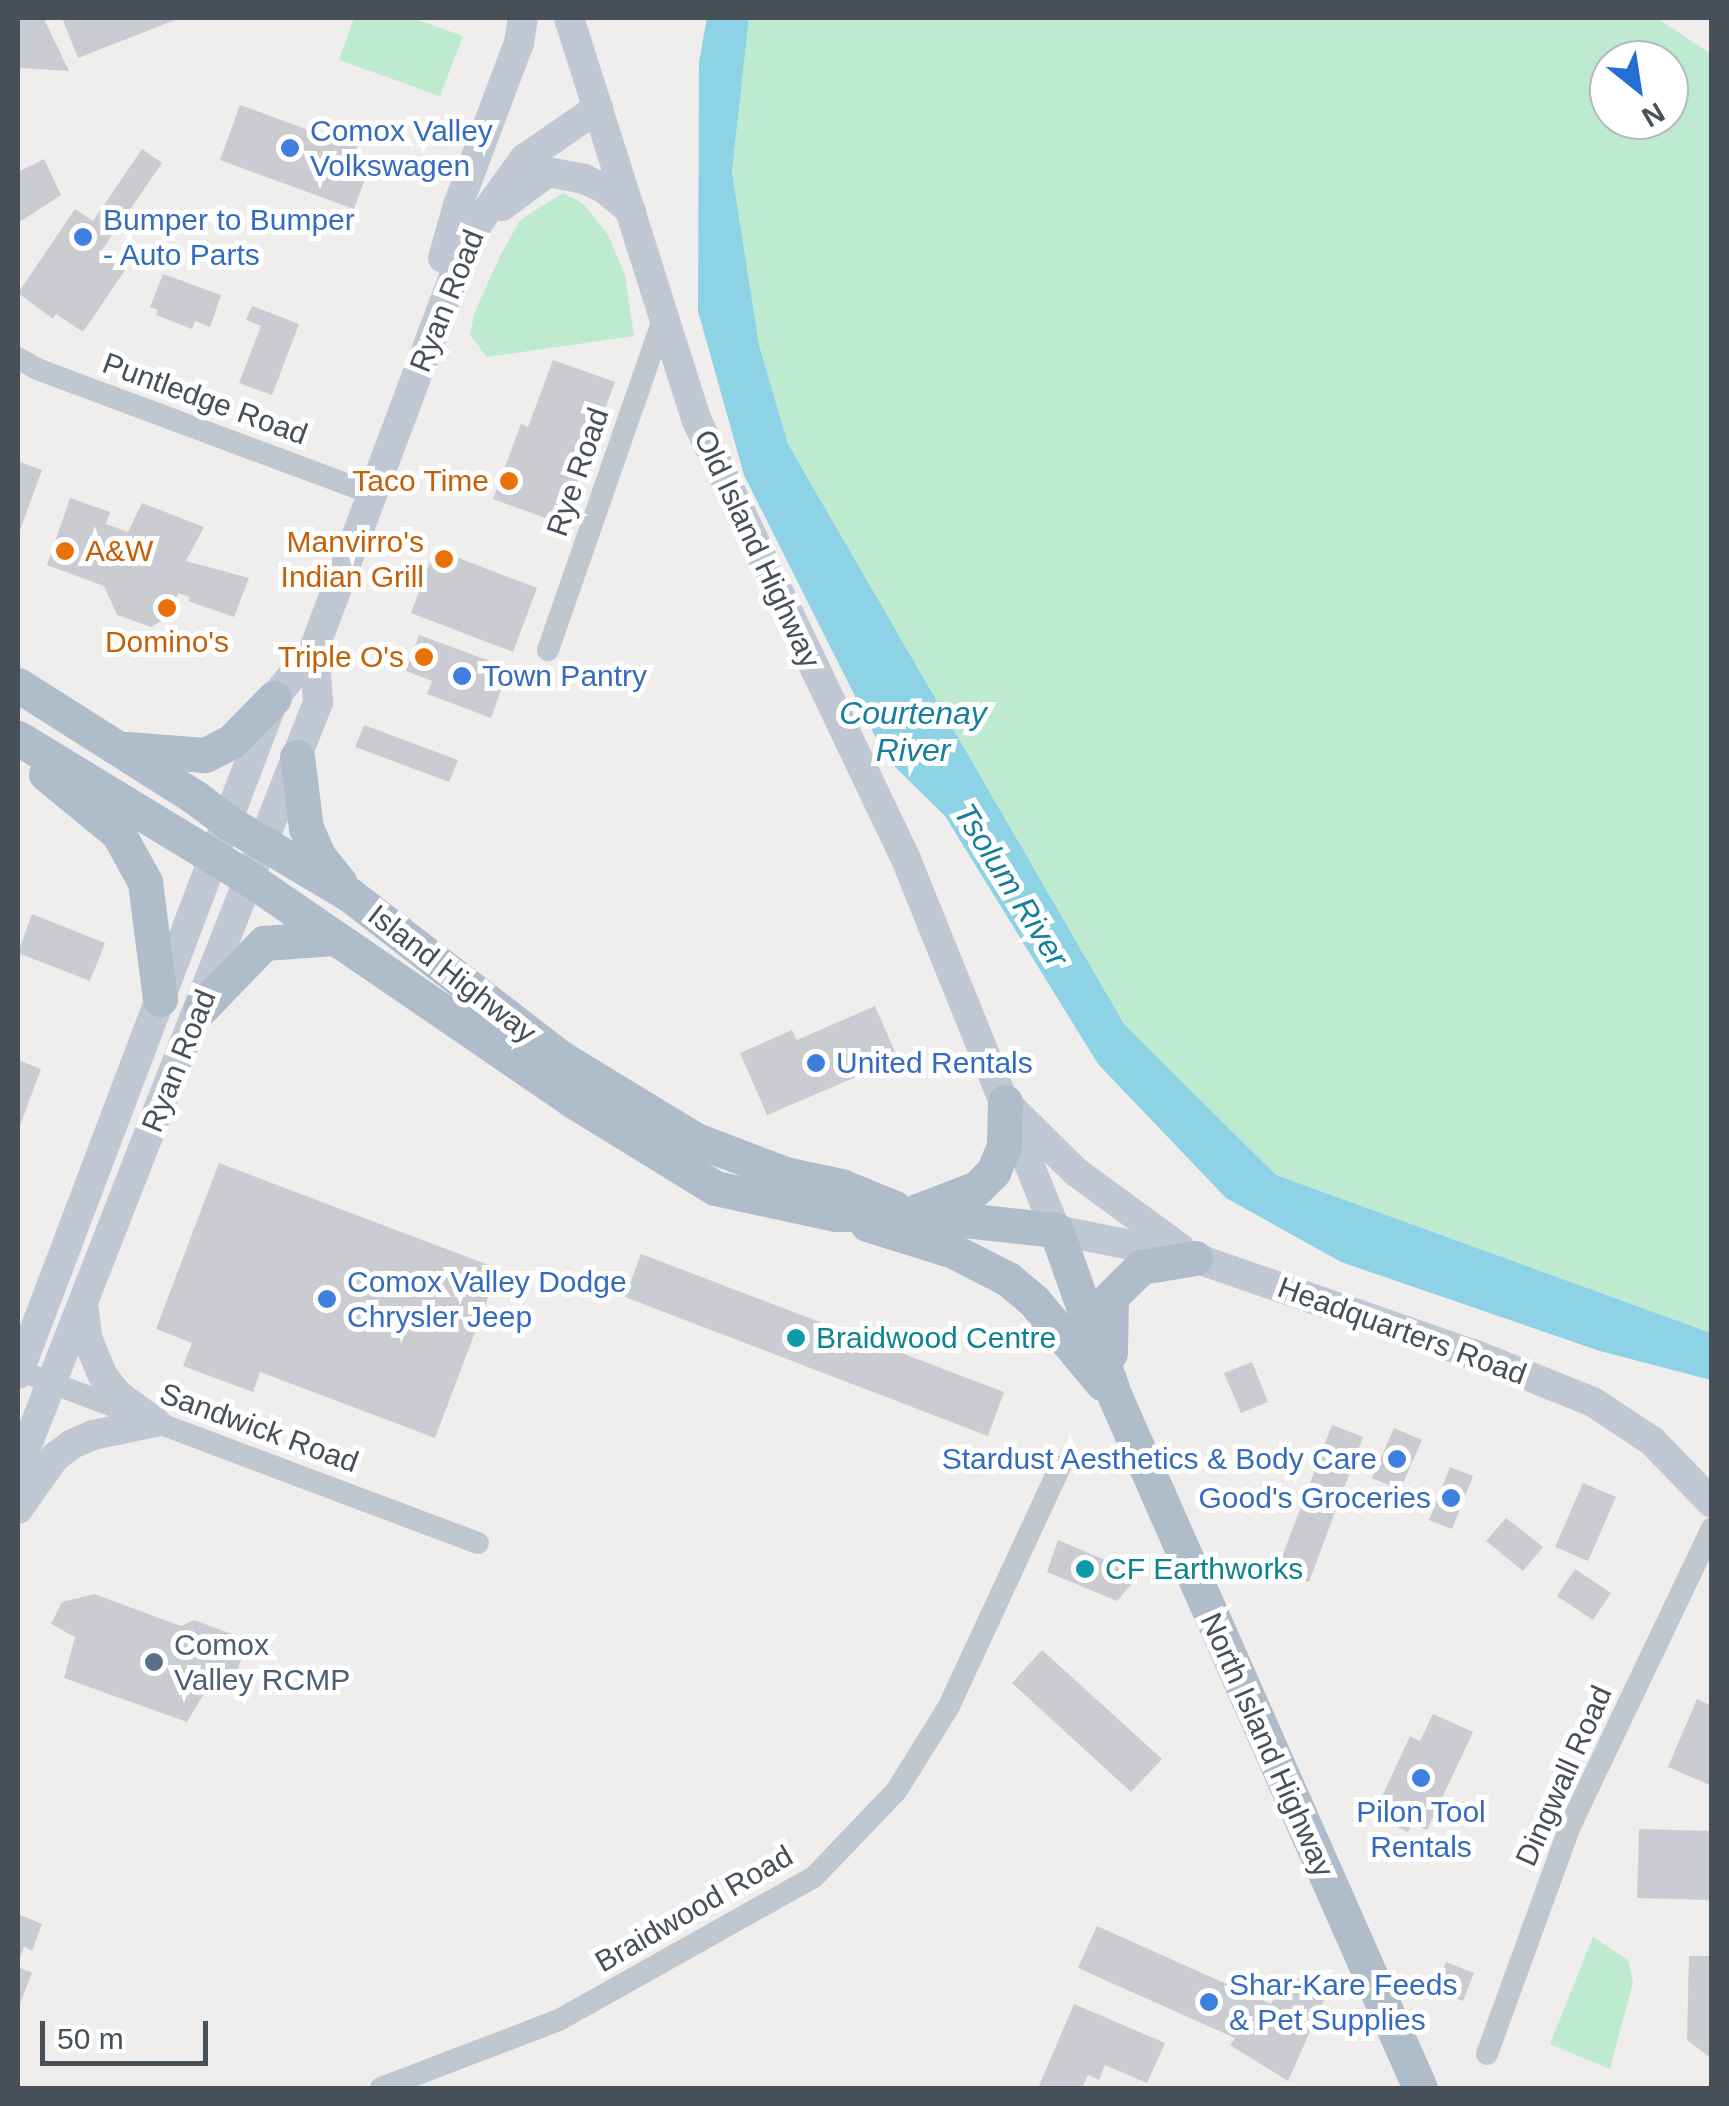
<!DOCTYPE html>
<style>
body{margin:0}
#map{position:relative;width:1729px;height:2106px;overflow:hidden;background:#f0eded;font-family:Helvetica,sans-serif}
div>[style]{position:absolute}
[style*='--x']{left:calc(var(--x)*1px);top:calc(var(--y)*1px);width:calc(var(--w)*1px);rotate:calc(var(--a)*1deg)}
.green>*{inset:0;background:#beebd0}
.water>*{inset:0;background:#8ed2e5}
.building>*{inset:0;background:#caccd2}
.minor>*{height:22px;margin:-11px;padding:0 11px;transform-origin:11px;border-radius:11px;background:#bfc7cf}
.secondary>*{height:30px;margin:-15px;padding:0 15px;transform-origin:15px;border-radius:15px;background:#bfc8d3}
.primary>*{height:35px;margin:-17.5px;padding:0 17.5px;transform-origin:17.5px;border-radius:17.5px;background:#afbcca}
.dots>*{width:28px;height:28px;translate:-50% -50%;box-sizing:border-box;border:5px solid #fff;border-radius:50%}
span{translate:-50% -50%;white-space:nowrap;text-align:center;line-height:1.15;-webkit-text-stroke:10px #fff;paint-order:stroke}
.shop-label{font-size:30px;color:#366cbe}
.left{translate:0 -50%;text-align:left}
.right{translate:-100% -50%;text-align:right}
.street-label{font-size:30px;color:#475059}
.food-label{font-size:30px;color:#c56008}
.culture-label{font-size:30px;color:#0d838f}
.service-label{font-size:30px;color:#4e5e75}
.water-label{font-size:32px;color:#167f9d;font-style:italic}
.frame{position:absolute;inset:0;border:20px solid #475059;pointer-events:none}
.north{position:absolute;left:1589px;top:40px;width:100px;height:100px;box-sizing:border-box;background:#fff;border:2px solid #b5b9bd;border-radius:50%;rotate:150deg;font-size:28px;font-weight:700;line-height:40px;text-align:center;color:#475059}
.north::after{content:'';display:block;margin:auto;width:35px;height:45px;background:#266ed2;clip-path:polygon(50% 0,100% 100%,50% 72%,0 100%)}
.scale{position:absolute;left:40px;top:2021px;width:168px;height:45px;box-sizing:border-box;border:5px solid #475059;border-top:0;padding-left:12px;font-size:30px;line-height:35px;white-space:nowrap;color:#475059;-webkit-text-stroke:8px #fff;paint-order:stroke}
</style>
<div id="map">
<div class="green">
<div style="clip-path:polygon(354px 18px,412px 18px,463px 36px,440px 96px,339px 60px)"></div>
<div style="clip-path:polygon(evenodd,749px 18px,1657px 18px,1711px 54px,1711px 1333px,1276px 1175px,1124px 1024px,788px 444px,759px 345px,732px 172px,749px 18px,1609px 60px,1669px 60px,1669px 120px,1609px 120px,1609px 60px)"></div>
<div style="clip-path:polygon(563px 193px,584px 204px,608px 235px,625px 275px,634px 336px,487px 357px,470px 335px,474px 314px,499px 258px,520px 220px)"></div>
<div style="clip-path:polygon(1593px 1937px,1628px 1960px,1633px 1982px,1610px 2069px,1550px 2044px)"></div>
</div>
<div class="water">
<div style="clip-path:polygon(707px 18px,749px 18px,732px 172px,759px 345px,788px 444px,1124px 1024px,1276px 1175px,1711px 1333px,1711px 1380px,1600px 1351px,1341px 1262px,1226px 1198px,1098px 1064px,945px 816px,886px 758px,744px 475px,698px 311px,699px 62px)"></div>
</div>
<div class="building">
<div style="clip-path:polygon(18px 18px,44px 19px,69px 71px,18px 68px)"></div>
<div style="clip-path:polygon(62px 18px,180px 18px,78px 58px)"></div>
<div style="clip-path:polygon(240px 105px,325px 136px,330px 125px,361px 137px,352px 159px,370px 165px,354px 209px,220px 160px)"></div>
<div style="clip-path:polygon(142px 149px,162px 163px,100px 253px,125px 270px,83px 332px,56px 314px,53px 319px,18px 293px,75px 209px,93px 221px)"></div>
<div style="clip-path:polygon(44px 159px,61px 195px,18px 223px,18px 172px)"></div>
<div style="clip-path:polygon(163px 274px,221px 295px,210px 327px,195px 321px,192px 329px,156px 315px,158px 310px,150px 307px)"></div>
<div style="clip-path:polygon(252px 306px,299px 324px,272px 395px,239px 383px,261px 326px,246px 320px)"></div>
<div style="clip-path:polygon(553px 360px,615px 382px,562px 524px,493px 499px,521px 424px,528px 427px)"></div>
<div style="clip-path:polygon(18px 461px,42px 470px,18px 536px)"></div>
<div style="clip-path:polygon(70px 498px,110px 512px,106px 524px,128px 532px,142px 503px,204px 527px,186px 561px,249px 578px,234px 617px,188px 601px,190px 597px,178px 593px,170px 616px,151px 627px,117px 615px,104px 586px,47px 565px)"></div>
<div style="clip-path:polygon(435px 549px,537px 588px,513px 652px,411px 613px)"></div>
<div style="clip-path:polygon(419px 635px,509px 668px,491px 718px,427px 694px,432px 681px,406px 671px)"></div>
<div style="clip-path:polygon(364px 725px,458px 760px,449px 782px,355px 747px)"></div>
<div style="clip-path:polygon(32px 914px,105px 943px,90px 981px,18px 953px)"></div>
<div style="clip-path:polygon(875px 1006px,898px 1059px,767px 1115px,740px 1053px,792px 1030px,797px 1040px)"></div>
<div style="clip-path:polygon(18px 1060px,41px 1069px,18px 1131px)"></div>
<div style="clip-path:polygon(219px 1163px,499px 1269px,435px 1438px,260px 1372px,253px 1392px,183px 1366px,192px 1343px,156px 1329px)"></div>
<div style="clip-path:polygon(641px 1254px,1004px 1392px,988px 1436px,625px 1297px)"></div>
<div style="clip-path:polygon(1252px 1362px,1268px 1402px,1241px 1413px,1224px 1373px)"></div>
<div style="clip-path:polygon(1332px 1425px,1363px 1437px,1309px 1582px,1277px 1570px)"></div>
<div style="clip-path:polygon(1394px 1428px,1422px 1440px,1400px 1490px,1372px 1478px)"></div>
<div style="clip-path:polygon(1450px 1467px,1473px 1476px,1452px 1529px,1429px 1520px)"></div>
<div style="clip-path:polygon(1583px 1483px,1616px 1497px,1588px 1561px,1555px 1547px)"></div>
<div style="clip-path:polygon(1506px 1518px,1543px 1547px,1523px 1571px,1486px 1541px)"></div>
<div style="clip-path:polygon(1058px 1540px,1119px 1566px,1135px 1580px,1117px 1601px,1047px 1572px)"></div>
<div style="clip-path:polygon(1575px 1569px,1611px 1593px,1593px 1620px,1557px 1596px)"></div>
<div style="clip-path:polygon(94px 1594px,181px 1626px,194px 1620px,232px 1634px,242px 1656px,237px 1672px,219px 1668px,187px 1722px,64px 1678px,75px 1637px,51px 1624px,62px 1602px)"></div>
<div style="clip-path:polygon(1042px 1650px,1162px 1759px,1131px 1792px,1012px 1683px)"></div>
<div style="clip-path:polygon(1697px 1699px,1712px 1706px,1712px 1786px,1668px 1767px)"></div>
<div style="clip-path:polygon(1433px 1714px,1473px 1732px,1427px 1830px,1412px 1823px,1408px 1832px,1373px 1816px,1410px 1736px,1420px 1741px)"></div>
<div style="clip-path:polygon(1639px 1829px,1712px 1831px,1712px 1900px,1637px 1898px)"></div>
<div style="clip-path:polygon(18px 1914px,42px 1924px,32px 1951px,24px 1947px,18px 1964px)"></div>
<div style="clip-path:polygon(1097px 1926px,1271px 2004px,1285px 1973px,1328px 1991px,1288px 2081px,1230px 2045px,1235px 2038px,1078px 1968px)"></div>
<div style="clip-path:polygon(1689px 1956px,1712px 1956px,1712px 2059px,1687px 2040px)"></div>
<div style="clip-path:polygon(1446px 1962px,1474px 1973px,1463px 2001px,1435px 1990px)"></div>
<div style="clip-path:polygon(18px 1967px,32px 1973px,18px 2009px)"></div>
<div style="clip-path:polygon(1074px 2004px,1165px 2043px,1147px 2083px,1105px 2065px,1099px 2080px,1088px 2075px,1082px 2088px,1038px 2088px)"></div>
</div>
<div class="minor">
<div style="--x:18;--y:358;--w:22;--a:30"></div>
<div style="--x:37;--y:369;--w:358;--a:20.4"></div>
<div style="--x:548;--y:650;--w:356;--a:-70.8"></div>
<div style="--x:36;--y:1377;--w:472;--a:20.6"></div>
<div style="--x:1487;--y:2054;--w:243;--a:-70"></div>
<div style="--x:1570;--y:1826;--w:330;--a:-64.5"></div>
<div style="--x:381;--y:2088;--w:191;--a:-20.9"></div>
<div style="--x:559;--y:2020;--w:292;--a:-29.3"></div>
<div style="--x:814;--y:1877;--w:120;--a:-46.3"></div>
<div style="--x:897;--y:1790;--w:99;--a:-58.2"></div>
<div style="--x:949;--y:1706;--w:264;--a:-65.1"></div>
</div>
<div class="secondary">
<div style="--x:569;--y:18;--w:423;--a:72.4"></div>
<div style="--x:697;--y:421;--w:488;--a:64.5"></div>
<div style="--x:907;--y:862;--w:397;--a:68"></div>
<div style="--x:1056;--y:1230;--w:142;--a:11.4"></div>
<div style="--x:1195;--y:1258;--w:294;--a:19.1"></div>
<div style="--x:1473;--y:1354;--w:129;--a:21.8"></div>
<div style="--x:1593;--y:1402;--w:71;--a:33.5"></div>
<div style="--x:1652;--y:1441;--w:86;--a:45.9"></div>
<div style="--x:502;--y:206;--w:57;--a:-36.5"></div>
<div style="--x:548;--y:172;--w:37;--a:11"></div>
<div style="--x:584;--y:179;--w:23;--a:25"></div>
<div style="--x:605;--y:189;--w:34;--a:40"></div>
<div style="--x:443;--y:258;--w:55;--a:-74.2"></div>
<div style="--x:458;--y:205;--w:173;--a:-69.4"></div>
<div style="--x:519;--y:43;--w:25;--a:-81"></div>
<div style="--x:1012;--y:1109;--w:90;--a:44.5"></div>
<div style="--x:1076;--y:1172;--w:129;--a:36.2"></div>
<div style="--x:83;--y:1303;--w:35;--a:83"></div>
<div style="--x:87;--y:1338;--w:41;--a:67.2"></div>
<div style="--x:103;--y:1376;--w:24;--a:52"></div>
<div style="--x:118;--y:1395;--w:46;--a:36.1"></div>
<div style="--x:18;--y:1374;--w:723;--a:-69.26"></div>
<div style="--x:274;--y:698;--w:63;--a:-50.8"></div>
<div style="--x:314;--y:649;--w:441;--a:-69.4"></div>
<div style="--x:469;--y:236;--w:95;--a:-54.5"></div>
<div style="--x:524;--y:159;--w:90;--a:-34.6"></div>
<div style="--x:18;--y:1468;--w:823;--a:-68.61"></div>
<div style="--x:318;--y:702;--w:53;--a:-94.3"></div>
<div style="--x:18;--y:1509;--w:64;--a:-54.6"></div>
<div style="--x:55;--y:1457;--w:21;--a:-37"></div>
<div style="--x:72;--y:1444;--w:23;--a:-23"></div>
<div style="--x:93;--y:1435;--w:63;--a:-11.8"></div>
</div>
<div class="primary">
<div style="--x:18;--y:685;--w:211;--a:32.4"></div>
<div style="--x:196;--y:798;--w:38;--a:37"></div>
<div style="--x:226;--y:821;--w:144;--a:30.8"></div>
<div style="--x:350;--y:895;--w:267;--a:37.7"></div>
<div style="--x:561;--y:1058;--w:158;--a:31.3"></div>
<div style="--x:696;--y:1140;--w:95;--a:20.9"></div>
<div style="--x:785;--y:1174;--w:57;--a:12.1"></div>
<div style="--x:841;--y:1186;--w:58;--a:22.2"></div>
<div style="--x:18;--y:738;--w:269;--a:31.3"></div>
<div style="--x:248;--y:878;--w:393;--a:34.4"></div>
<div style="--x:572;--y:1100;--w:168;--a:31.6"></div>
<div style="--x:715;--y:1188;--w:123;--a:12.2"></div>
<div style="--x:835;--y:1214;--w:75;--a:0"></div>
<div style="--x:910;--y:1214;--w:147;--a:6.3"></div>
<div style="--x:1056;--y:1230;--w:179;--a:70.5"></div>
<div style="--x:1116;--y:1399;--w:753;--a:66.19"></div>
<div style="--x:127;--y:749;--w:78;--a:4.4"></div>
<div style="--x:205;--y:755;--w:30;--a:-27"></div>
<div style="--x:232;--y:741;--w:60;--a:-45.7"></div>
<div style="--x:297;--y:757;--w:72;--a:82.8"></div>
<div style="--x:306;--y:828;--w:32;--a:66"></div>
<div style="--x:319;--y:857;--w:33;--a:51"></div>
<div style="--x:46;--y:774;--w:93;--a:39.3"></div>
<div style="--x:118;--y:833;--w:56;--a:61.1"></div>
<div style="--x:145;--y:882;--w:118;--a:82.7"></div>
<div style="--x:201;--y:1008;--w:91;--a:-45.9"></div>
<div style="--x:264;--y:943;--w:70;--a:-4.1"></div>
<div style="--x:917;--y:1211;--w:64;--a:-21"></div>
<div style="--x:977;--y:1188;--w:23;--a:-45"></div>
<div style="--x:993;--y:1172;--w:28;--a:-67"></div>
<div style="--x:1004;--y:1146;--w:44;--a:-88.7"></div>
<div style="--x:867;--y:1224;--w:90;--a:17.4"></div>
<div style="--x:953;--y:1251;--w:62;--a:27"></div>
<div style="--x:1008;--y:1279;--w:34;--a:40"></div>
<div style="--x:1034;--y:1301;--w:107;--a:50.3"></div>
<div style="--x:1110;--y:1353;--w:56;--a:-89"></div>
<div style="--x:1111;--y:1297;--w:42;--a:-45"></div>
<div style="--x:1141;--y:1267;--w:55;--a:-9.5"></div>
</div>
<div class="dots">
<div style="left:290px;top:148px;background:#3f7fe0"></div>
<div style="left:83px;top:237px;background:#3f7fe0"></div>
<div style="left:509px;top:481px;background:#e8710a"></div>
<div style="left:65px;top:551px;background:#e8710a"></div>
<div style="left:444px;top:559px;background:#e8710a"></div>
<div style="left:167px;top:608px;background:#e8710a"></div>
<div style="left:424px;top:657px;background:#e8710a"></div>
<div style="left:462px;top:676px;background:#3f7fe0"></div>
<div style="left:816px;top:1063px;background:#3f7fe0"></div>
<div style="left:327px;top:1299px;background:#3f7fe0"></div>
<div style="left:796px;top:1338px;background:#0f9aa8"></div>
<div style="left:1397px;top:1459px;background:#3f7fe0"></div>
<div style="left:1451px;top:1498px;background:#3f7fe0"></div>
<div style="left:1085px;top:1569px;background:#0f9aa8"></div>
<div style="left:154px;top:1662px;background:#5c6f8a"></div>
<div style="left:1421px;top:1778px;background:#3f7fe0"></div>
<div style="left:1209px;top:2002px;background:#3f7fe0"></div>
</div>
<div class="shop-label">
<span class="left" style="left:310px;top:148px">Comox Valley<br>Volkswagen</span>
<span class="left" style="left:103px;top:237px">Bumper to Bumper<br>- Auto Parts</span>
<span class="left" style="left:482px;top:676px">Town Pantry</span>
<span class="left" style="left:836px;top:1063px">United Rentals</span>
<span class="left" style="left:347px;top:1299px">Comox Valley Dodge<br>Chrysler Jeep</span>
<span class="right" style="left:1377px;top:1459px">Stardust Aesthetics &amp; Body Care</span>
<span class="right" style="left:1431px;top:1498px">Good's Groceries</span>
<span style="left:1421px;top:1829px">Pilon Tool<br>Rentals</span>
<span class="left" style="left:1229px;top:2002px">Shar-Kare Feeds<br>&amp; Pet Supplies</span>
</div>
<div class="street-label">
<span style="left:447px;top:301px;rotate:-68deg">Ryan Road</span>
<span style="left:205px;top:399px;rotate:20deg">Puntledge Road</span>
<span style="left:578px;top:472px;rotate:-71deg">Rye Road</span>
<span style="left:757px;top:549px;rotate:65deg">Old Island Highway</span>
<span style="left:452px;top:974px;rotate:38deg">Island Highway</span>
<span style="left:179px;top:1061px;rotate:-68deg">Ryan Road</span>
<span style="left:1402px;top:1331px;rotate:20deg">Headquarters Road</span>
<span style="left:259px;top:1428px;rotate:20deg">Sandwick Road</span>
<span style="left:1267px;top:1745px;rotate:66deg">North Island Highway</span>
<span style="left:1564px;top:1776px;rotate:-66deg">Dingwall Road</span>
<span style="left:694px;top:1909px;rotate:-30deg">Braidwood Road</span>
</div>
<div class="food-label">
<span class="right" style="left:489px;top:481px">Taco Time</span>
<span class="right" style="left:424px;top:559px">Manvirro's<br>Indian Grill</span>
<span class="left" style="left:85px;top:551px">A&amp;W</span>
<span style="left:167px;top:642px">Domino's</span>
<span class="right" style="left:404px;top:657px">Triple O's</span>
</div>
<div class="culture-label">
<span class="left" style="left:816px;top:1338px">Braidwood Centre</span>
<span class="left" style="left:1105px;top:1569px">CF Earthworks</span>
</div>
<div class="service-label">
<span class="left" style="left:174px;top:1662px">Comox<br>Valley RCMP</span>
</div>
<div class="water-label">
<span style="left:913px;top:732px">Courtenay<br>River</span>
<span style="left:1011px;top:885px;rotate:58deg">Tsolum River</span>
</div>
<div class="frame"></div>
<div class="north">N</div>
<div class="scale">50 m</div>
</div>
